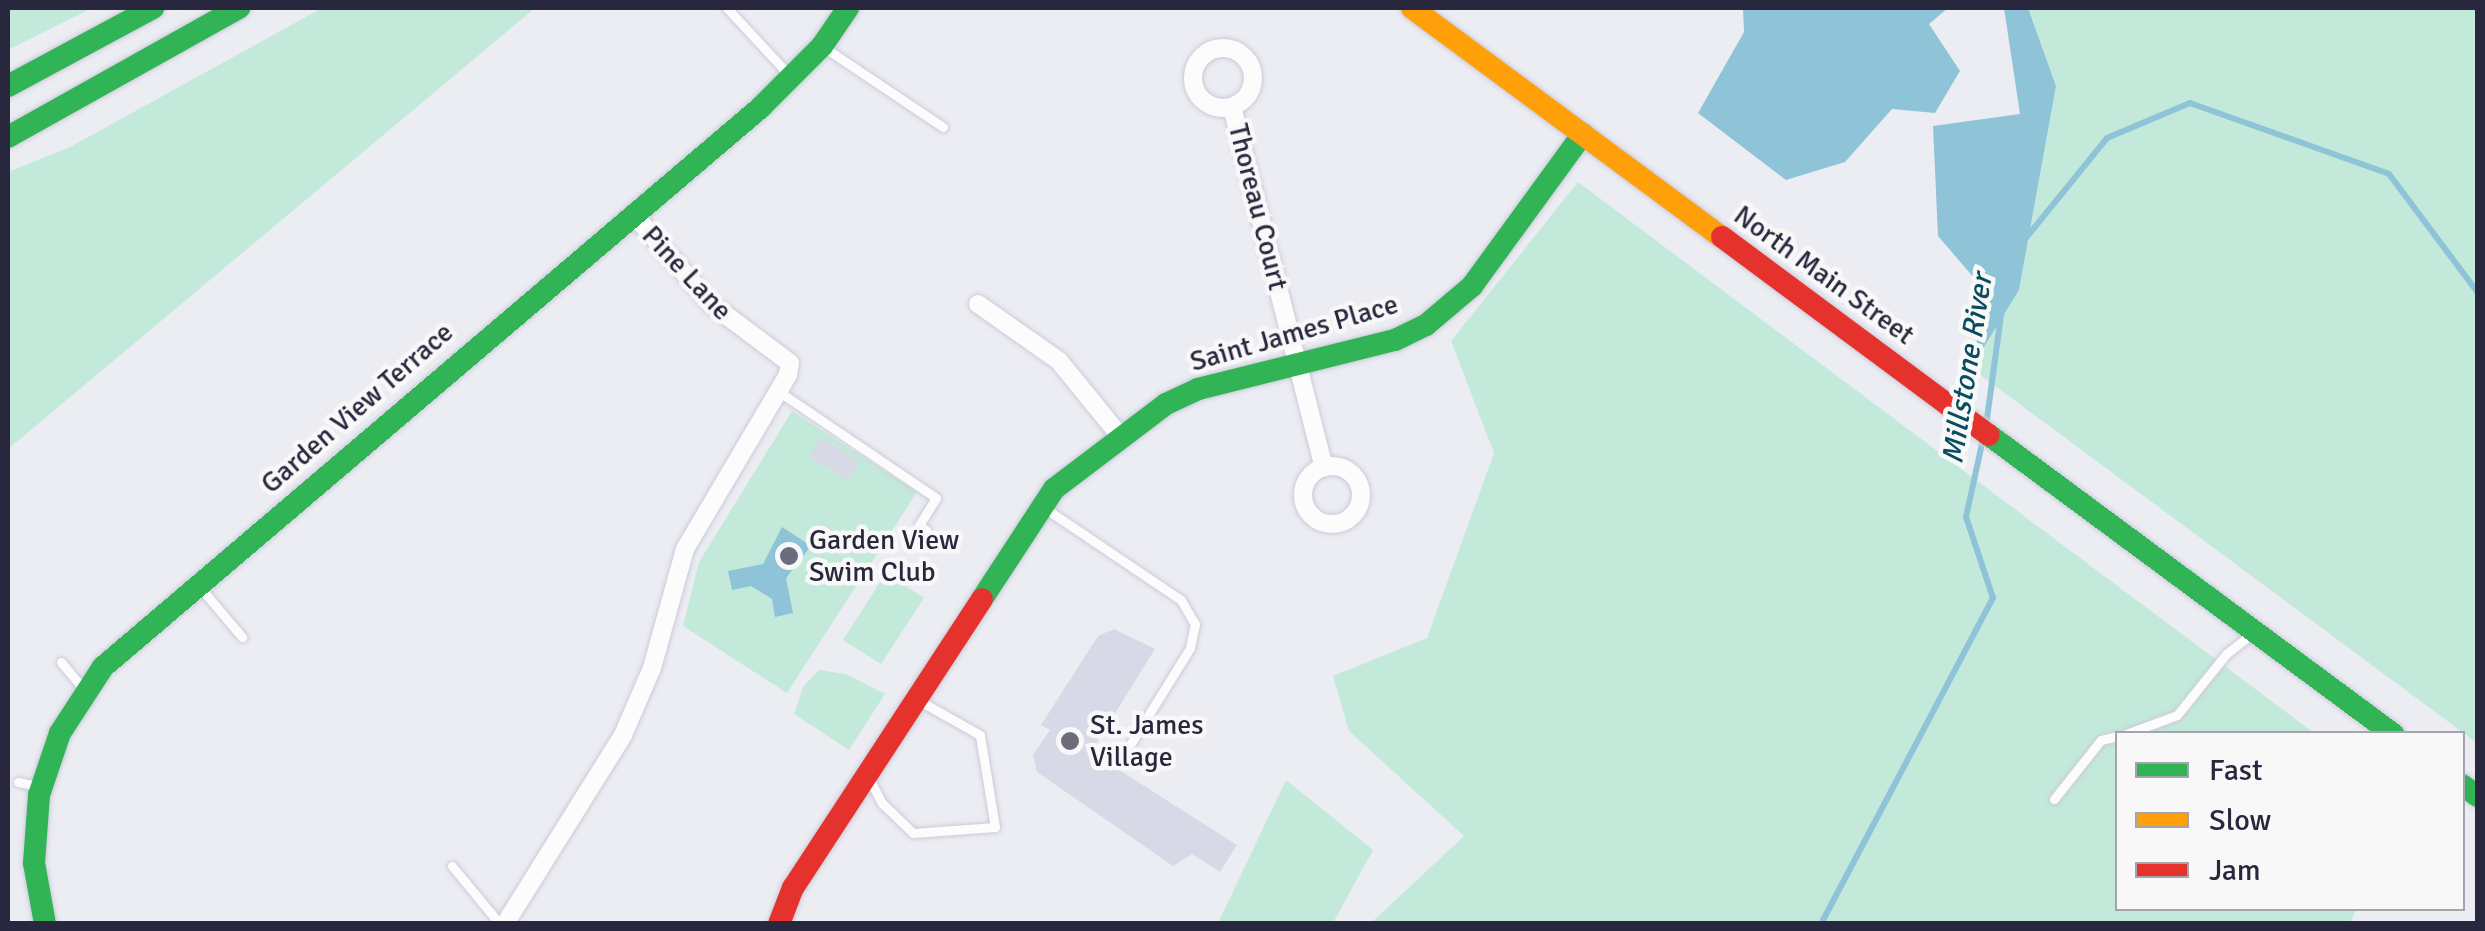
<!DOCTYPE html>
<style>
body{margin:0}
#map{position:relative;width:2485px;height:931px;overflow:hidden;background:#ecedf3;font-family:Signika,sans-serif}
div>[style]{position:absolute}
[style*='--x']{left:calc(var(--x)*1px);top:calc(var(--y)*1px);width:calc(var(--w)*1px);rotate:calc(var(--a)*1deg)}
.green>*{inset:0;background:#c3e9da}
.water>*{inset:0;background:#8ec3d8}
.stream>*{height:6px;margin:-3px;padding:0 3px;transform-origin:3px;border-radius:3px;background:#8ec3d8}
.building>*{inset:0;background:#d8d9e7}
.roads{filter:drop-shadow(0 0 2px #cbcbd9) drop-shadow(0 0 2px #cbcbd9)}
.lane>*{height:9px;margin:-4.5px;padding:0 4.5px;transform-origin:4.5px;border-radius:4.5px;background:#fcfcfd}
.street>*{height:18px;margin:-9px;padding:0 9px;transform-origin:9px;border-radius:9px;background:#fcfcfd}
.street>.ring{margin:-9px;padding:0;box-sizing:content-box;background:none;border:18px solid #fcfcfd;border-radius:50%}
.fast>*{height:22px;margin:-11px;padding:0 11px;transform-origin:11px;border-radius:11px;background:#30b455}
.slow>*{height:22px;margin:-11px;padding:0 11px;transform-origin:11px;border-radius:11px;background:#ff9f0a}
.jam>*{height:22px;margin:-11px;padding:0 11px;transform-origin:11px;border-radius:11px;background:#e5322d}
.dots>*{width:28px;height:28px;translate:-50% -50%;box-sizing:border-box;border:5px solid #f8f8f8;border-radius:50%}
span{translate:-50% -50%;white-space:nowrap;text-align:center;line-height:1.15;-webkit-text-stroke:9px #f8f8f8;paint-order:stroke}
.street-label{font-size:28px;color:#28273e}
.poi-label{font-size:28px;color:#28273e}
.left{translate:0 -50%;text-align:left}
.water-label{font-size:30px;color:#094c5f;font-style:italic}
.frame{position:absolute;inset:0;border:10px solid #28273e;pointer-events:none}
.legend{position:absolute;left:2115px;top:731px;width:350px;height:180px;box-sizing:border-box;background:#f8f8f8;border:2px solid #a5a4ae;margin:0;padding:12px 18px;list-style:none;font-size:30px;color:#28273e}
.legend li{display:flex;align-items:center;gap:20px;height:50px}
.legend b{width:50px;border:2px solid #a5a4ae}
</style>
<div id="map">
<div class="green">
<div style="clip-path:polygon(8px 8px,92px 8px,8px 50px)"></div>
<div style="clip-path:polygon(322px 8px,535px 8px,8px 449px,8px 172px,70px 147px)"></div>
<div style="clip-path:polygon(2028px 8px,2477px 8px,2477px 743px,1971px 368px,2019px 290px,2056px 86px)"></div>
<div style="clip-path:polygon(1578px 182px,2314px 733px,2118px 734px,2118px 908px,2356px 909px,2350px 924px,1371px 923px,1464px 836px,1349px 731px,1333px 676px,1427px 638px,1494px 453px,1451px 341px)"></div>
<div style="clip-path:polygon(792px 411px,917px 492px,787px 693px,683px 626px,699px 562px)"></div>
<div style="clip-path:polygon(886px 573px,924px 598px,881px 664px,843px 640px)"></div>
<div style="clip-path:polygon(819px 670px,846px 674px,885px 694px,849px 750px,794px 714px,803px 687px)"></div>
<div style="clip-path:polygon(1286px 780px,1373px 850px,1333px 923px,1218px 923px)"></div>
</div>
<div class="water">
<div style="clip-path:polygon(1743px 8px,1948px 8px,1929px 24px,1960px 71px,1935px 113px,1892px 109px,1845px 162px,1786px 180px,1698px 113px,1744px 32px)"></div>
<div style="clip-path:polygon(2004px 8px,2028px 8px,2056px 86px,2019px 290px,1971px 368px,1987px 293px,1938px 236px,1933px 126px,2020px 114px)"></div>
<div style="clip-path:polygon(782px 527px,811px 546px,786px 578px,793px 613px,775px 617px,772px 599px,751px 586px,732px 590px,728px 571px,763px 564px)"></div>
</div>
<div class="stream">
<div style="--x:2025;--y:239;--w:130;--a:-50.9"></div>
<div style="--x:2107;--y:138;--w:90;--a:-22.9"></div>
<div style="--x:2190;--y:103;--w:211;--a:19.6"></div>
<div style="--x:2389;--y:174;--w:149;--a:53.2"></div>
<div style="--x:1986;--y:426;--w:112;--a:-82.3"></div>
<div style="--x:1821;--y:924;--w:369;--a:-62.2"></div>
<div style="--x:1993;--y:598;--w:85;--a:-108.4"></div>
<div style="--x:1966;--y:517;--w:80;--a:-77.7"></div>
</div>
<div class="building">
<div style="clip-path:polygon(821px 438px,859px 462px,848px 480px,809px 456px)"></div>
<div style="clip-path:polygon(1114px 629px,1155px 649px,1091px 752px,1237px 845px,1220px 872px,1192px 854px,1173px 866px,1037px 772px,1033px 755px,1050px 730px,1041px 725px,1098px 636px)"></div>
</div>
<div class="roads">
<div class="lane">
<div style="--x:727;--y:8;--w:93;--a:47.2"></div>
<div style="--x:825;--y:48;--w:142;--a:33.8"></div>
<div style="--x:781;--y:393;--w:187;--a:34.1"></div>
<div style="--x:936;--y:498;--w:32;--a:122"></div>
<div style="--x:919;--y:525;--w:9;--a:36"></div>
<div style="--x:1043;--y:507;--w:166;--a:34"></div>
<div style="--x:1181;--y:600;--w:28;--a:60"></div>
<div style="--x:1195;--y:624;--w:25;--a:102"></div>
<div style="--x:1190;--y:648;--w:112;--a:121.8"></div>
<div style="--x:199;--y:586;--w:67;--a:49.9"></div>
<div style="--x:61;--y:662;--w:34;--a:50"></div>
<div style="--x:2126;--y:734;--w:54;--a:-20.4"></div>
<div style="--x:2177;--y:715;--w:78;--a:-51.2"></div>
<div style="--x:2226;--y:654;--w:34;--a:-38"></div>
<div style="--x:869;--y:778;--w:28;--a:63"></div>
<div style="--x:882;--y:803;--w:43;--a:44.1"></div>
<div style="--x:913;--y:833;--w:82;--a:-4.2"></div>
<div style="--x:995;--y:827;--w:93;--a:-99.3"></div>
<div style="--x:980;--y:735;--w:71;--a:-150.6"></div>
<div style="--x:18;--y:782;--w:20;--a:11"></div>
<div style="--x:2054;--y:799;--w:75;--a:-51.5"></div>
<div style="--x:2101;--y:740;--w:17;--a:-13"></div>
<div style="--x:452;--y:866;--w:75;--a:50.4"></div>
</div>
<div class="street">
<div class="ring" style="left:1193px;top:48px;width:42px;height:42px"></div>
<div style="--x:1232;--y:107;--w:372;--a:75.7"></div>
<div style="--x:978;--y:304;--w:99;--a:35.1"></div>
<div style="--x:1059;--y:361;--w:98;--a:50.8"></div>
<div class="ring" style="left:1303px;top:466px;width:40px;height:40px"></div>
<div style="--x:505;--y:924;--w:223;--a:-58"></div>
<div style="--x:623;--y:735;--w:73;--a:-66.6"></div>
<div style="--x:652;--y:668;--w:123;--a:-74.5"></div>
<div style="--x:685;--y:549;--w:202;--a:-59.4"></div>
<div style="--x:788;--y:375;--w:12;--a:-81"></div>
<div style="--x:790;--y:363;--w:99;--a:-143.2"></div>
<div style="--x:711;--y:304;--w:116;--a:-130.8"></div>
</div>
<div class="fast">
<div style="--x:8;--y:86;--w:165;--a:-28.3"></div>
<div style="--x:8;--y:137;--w:265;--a:-29.2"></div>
<div style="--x:1989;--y:435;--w:503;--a:36.51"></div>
<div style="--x:982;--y:599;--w:131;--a:-56.8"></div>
<div style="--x:1054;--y:489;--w:141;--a:-37.2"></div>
<div style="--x:1166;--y:404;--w:35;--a:-25"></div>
<div style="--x:1198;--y:389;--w:203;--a:-14"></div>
<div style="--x:1395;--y:340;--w:34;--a:-26"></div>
<div style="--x:1426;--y:325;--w:60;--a:-40.3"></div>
<div style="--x:1472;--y:286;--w:188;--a:-53.9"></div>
<div style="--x:2462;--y:785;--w:19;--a:35"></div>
<div style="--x:45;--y:924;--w:62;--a:-100.2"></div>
<div style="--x:34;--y:863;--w:68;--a:-85.8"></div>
<div style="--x:39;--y:795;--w:65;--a:-71.3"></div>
<div style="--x:60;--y:733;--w:79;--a:-56.9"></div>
<div style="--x:103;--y:667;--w:863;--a:-40.39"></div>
<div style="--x:760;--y:108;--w:88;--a:-45"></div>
<div style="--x:822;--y:46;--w:46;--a:-55.6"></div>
</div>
<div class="slow">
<div style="--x:1412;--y:8;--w:385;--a:36.5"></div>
</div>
<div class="jam">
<div style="--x:1722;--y:237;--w:332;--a:36.6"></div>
<div style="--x:779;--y:924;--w:39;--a:-69"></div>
<div style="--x:793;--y:888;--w:345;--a:-56.8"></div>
</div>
</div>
<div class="dots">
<div style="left:789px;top:556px;background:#6d6c7d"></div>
<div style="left:1070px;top:741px;background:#6d6c7d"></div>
</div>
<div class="street-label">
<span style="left:1258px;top:207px;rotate:76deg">Thoreau Court</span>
<span style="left:687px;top:273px;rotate:47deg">Pine Lane</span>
<span style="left:1824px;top:275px;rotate:36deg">North Main Street</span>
<span style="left:1294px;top:333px;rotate:-16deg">Saint James Place</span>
<span style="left:357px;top:408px;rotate:-41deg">Garden View Terrace</span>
</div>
<div class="poi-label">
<span class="left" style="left:809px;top:556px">Garden View<br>Swim Club</span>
<span class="left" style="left:1090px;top:741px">St. James<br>Village</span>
</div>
<div class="water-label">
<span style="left:1968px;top:369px;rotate:-81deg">Millstone River</span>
</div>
<div class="frame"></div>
<ul class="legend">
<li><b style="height:12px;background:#30b455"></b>Fast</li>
<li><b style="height:12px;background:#ff9f0a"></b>Slow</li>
<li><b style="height:12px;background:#e5322d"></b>Jam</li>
</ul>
</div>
